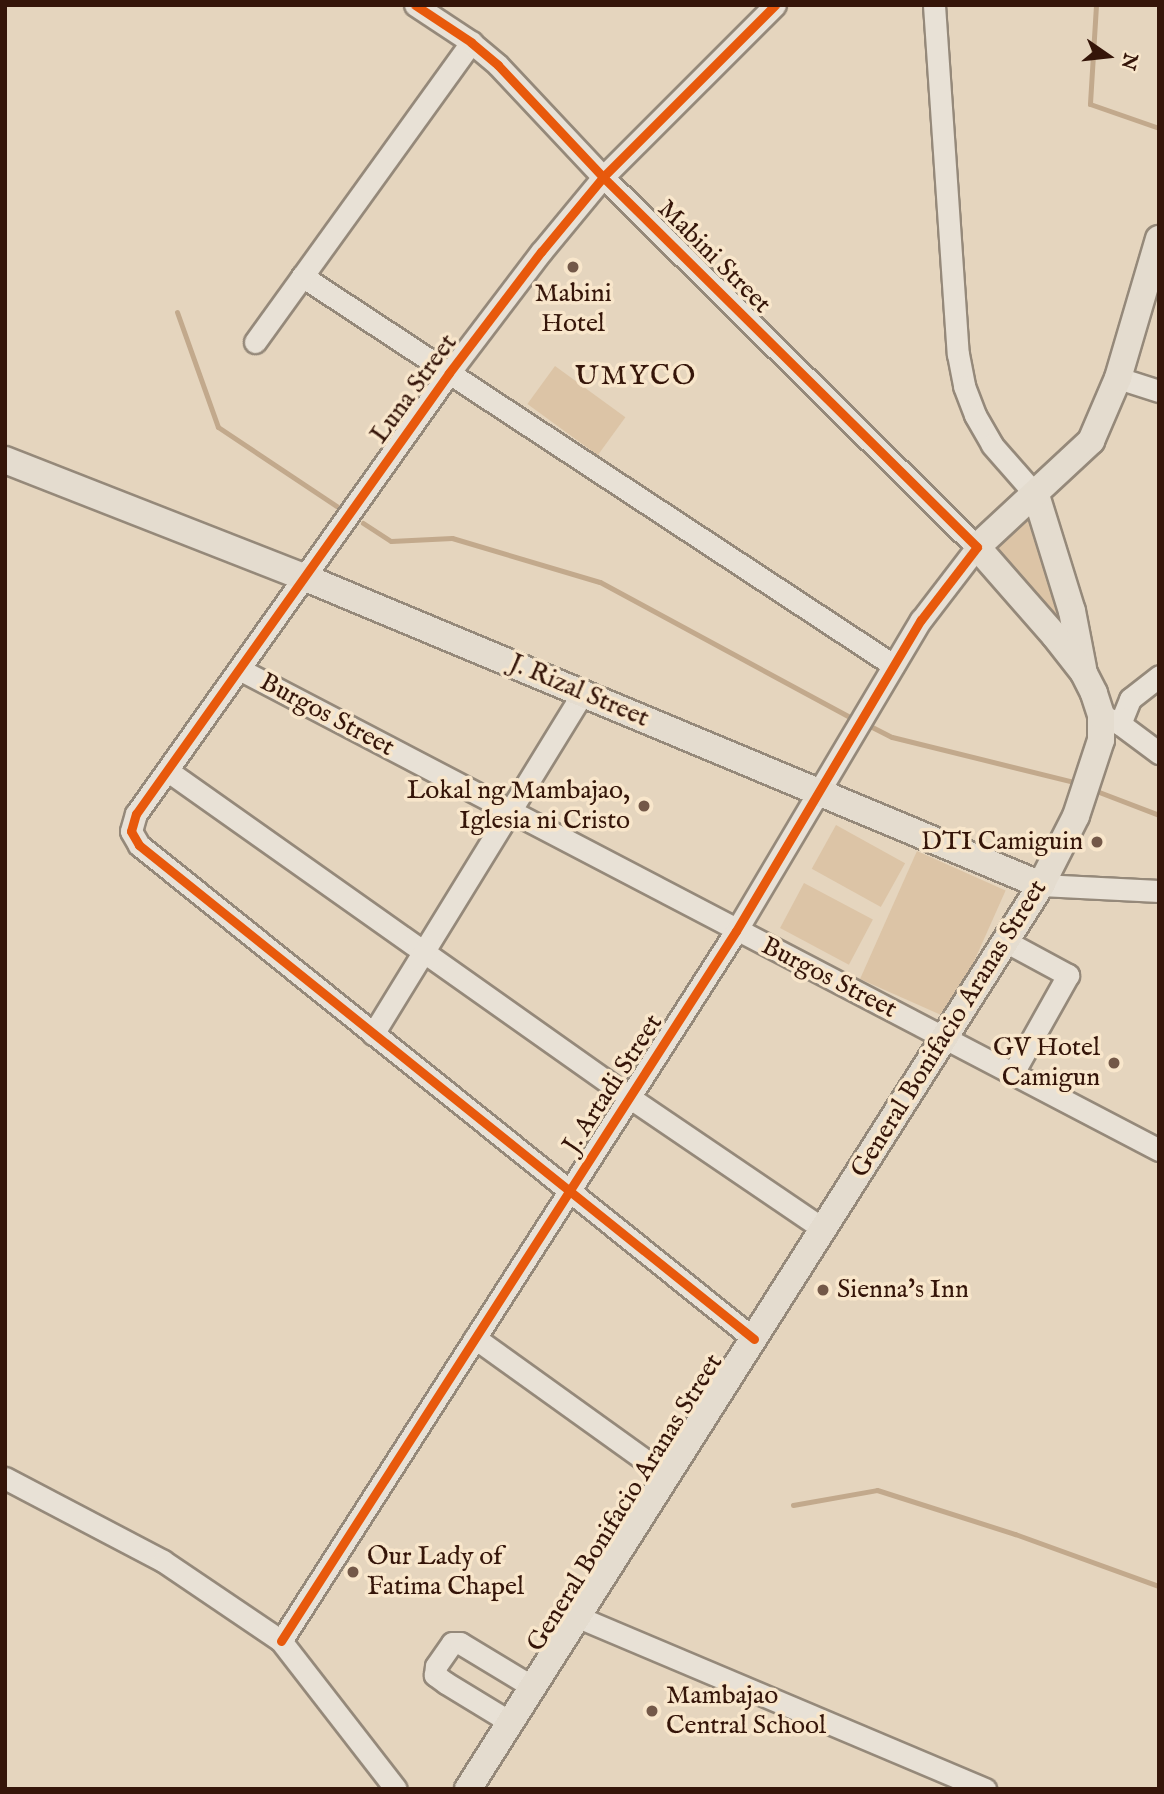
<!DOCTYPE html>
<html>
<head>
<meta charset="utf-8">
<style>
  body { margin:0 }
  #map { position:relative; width:1164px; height:1794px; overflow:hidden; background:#e5d5be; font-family:"IM FELL English",serif }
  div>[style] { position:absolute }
  .green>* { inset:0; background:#dcc4a6; transform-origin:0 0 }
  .stream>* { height:5px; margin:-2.5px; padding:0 2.5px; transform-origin:2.5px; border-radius:2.5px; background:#c2a98c }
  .roads { filter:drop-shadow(2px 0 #95897a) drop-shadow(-2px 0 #95897a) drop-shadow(0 2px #95897a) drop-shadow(0 -2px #95897a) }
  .minor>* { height:21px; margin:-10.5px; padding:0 10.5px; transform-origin:10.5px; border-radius:10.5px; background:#e8e1d6 }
  .major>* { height:26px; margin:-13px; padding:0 13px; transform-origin:13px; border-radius:13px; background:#e4dccf }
  .cycleway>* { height:9px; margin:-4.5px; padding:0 4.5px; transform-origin:4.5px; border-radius:4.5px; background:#e8590c }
  .dots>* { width:19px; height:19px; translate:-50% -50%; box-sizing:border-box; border:4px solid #f8e6cb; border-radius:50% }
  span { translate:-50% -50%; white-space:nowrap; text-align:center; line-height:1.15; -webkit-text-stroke:7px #f8e6cb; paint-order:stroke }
  .street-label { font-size:26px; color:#351509 }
  .poi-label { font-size:26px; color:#351509 }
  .right { translate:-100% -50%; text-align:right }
  .left { translate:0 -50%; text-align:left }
  .neighbourhood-label { font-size:28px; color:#351509; letter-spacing:2px }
  .frame { position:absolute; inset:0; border:7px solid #351509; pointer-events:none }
  .north { position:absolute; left:1073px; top:21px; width:70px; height:70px; -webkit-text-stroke:5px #f8e6cb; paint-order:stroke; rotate:104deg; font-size:19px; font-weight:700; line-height:28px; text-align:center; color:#351509 }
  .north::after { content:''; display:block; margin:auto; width:24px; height:32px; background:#351509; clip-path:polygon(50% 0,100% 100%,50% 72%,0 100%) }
</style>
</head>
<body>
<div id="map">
  <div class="green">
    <div style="left:555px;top:366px;width:87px;height:47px;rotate:36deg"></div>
    <div style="clip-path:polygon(1032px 507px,1076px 650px,988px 545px)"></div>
    <div style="left:836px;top:825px;width:79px;height:50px;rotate:29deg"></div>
    <div style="left:917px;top:851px;width:97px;height:140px;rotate:24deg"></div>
    <div style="left:804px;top:883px;width:78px;height:51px;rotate:28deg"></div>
  </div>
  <div class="stream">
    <div style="left:1096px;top:5px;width:99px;rotate:93.5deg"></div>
    <div style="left:1090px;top:104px;width:73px;rotate:19.2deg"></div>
    <div style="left:177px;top:312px;width:122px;rotate:70.4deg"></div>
    <div style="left:218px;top:427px;width:151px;rotate:33.7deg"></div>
    <div style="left:363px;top:523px;width:33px;rotate:33deg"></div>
    <div style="left:391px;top:541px;width:61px;rotate:-2.8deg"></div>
    <div style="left:452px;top:538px;width:154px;rotate:16.6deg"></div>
    <div style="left:600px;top:582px;width:286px;rotate:28.4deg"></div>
    <div style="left:872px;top:727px;width:22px;rotate:27deg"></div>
    <div style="left:892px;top:737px;width:192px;rotate:13.9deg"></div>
    <div style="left:1099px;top:792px;width:64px;rotate:21deg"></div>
    <div style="left:793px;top:1505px;width:85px;rotate:-10.1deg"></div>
    <div style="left:877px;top:1490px;width:145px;rotate:17.7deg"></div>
    <div style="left:1015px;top:1534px;width:153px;rotate:19.9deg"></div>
  </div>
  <div class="roads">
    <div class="minor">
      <div style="left:934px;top:5px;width:350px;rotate:86.1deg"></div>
      <div style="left:958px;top:354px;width:33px;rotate:79deg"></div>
      <div style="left:964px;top:386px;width:31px;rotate:69deg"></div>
      <div style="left:975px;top:415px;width:34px;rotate:60deg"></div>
      <div style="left:992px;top:445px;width:67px;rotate:48.7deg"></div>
      <div style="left:302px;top:276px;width:708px;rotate:33.35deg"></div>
      <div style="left:255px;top:342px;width:370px;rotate:-54.2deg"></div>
      <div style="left:1118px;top:378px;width:43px;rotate:17.6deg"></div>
      <div style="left:239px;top:669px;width:1038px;rotate:27.6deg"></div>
      <div style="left:1101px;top:715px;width:21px;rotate:25deg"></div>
      <div style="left:1120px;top:724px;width:49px;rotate:36.6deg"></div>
      <div style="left:1120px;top:724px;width:27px;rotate:-68deg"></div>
      <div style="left:1130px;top:699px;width:37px;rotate:-38deg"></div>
      <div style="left:168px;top:771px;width:565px;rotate:35.27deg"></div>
      <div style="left:629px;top:1097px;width:235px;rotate:34.2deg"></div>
      <div style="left:1041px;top:885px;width:118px;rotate:2.9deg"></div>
      <div style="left:1005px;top:941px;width:72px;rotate:28.4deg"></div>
      <div style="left:1068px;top:975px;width:112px;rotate:119.3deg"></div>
      <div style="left:373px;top:1034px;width:400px;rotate:-58.4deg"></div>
      <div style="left:475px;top:1338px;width:236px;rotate:35.7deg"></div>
      <div style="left:754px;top:1339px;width:789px;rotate:-141.23deg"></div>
      <div style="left:139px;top:845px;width:16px;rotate:-120deg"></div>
      <div style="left:131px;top:831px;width:18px;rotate:-74deg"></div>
      <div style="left:136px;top:814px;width:541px;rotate:-54.63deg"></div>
      <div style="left:449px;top:373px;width:152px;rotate:-52.8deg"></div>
      <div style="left:541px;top:252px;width:97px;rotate:-50.4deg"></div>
      <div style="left:603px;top:177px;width:243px;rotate:-45deg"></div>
      <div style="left:5px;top:1478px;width:178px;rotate:27.7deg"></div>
      <div style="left:163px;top:1561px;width:143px;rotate:34.1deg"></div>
      <div style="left:281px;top:1641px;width:187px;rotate:52.2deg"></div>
      <div style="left:578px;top:1617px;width:442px;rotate:22.9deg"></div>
      <div style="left:281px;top:1641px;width:843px;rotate:-57.35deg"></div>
      <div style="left:736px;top:931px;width:362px;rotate:-59.3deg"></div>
      <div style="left:921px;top:620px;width:92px;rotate:-52.5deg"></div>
      <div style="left:977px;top:547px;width:526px;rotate:-135.31deg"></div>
      <div style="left:603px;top:177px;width:154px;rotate:-133.2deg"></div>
      <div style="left:498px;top:65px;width:35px;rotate:-140deg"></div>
      <div style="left:471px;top:42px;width:67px;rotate:-146.5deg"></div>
      <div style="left:510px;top:1722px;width:75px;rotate:-148.6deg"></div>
      <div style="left:446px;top:1683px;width:14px;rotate:-144deg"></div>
      <div style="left:435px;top:1675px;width:9px;rotate:-84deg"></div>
      <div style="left:436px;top:1666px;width:28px;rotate:-55deg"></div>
      <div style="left:452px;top:1643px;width:8px"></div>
      <div style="left:460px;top:1643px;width:85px;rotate:31.1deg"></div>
    </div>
    <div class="major">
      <div style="left:5px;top:460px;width:323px;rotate:21.4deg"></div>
      <div style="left:306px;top:578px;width:797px;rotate:22.67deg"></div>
      <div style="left:1036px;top:495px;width:121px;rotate:72.8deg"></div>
      <div style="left:1072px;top:611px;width:58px;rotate:79.1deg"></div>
      <div style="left:468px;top:1789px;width:1070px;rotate:-57.63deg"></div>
      <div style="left:1041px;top:885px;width:77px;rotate:-63.1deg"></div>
      <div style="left:1076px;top:816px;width:80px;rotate:-71.8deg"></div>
      <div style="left:1101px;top:740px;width:25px;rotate:-90deg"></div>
      <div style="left:1101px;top:715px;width:23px;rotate:-108deg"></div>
      <div style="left:1094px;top:693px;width:22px;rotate:-117deg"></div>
      <div style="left:1084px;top:673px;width:47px;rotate:-128.1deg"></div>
      <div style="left:1055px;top:636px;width:118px;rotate:-131.2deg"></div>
      <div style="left:977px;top:547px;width:156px;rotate:-42.9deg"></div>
      <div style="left:1091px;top:441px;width:69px;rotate:-66.8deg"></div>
      <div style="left:1118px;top:378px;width:145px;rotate:-73.6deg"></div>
    </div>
  </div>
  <div class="cycleway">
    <div style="left:754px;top:1339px;width:789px;rotate:-141.23deg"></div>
    <div style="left:139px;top:845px;width:16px;rotate:-120deg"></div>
    <div style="left:131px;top:831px;width:18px;rotate:-74deg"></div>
    <div style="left:136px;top:814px;width:541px;rotate:-54.63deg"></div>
    <div style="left:449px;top:373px;width:152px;rotate:-52.8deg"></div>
    <div style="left:541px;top:252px;width:97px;rotate:-50.4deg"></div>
    <div style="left:603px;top:177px;width:243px;rotate:-45deg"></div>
    <div style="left:281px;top:1641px;width:843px;rotate:-57.35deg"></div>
    <div style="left:736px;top:931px;width:362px;rotate:-59.3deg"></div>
    <div style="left:921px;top:620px;width:92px;rotate:-52.5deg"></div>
    <div style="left:977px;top:547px;width:526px;rotate:-135.31deg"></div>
    <div style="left:603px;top:177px;width:154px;rotate:-133.2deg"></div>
    <div style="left:498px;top:65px;width:35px;rotate:-140deg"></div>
    <div style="left:471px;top:42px;width:67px;rotate:-146.5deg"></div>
  </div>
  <div class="dots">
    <div style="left:573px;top:267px;background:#735848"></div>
    <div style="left:644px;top:806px;background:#735848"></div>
    <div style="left:1097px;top:842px;background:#735848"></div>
    <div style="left:1114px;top:1063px;background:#735848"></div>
    <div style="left:823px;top:1290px;background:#735848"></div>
    <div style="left:353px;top:1572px;background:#735848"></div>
    <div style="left:652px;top:1711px;background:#735848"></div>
  </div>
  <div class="street-label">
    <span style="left:714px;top:257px;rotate:45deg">Mabini Street</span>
    <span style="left:414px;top:389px;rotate:-54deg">Luna Street</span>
    <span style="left:579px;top:691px;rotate:23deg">J. Rizal Street</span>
    <span style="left:327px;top:715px;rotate:28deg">Burgos Street</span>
    <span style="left:829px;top:978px;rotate:27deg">Burgos Street</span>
    <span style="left:949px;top:1029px;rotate:-58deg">General Bonifacio Aranas Street</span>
    <span style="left:613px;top:1084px;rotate:-57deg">J. Artadi Street</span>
    <span style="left:625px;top:1503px;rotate:-58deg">General Bonifacio Aranas Street</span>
  </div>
  <div class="poi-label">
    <span style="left:573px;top:309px">Mabini<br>Hotel</span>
    <span class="right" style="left:630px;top:806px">Lokal ng Mambajao,<br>Iglesia ni Cristo</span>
    <span class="right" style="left:1083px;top:842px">DTI Camiguin</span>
    <span class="right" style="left:1100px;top:1063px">GV Hotel<br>Camigun</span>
    <span class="left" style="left:837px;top:1290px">Sienna's Inn</span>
    <span class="left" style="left:367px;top:1572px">Our Lady of<br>Fatima Chapel</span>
    <span class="left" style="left:666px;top:1711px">Mambajao<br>Central School</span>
  </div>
  <div class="neighbourhood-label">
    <span style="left:636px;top:377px">UMYCO</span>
  </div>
  <div class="frame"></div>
  <div class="north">N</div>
</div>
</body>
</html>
